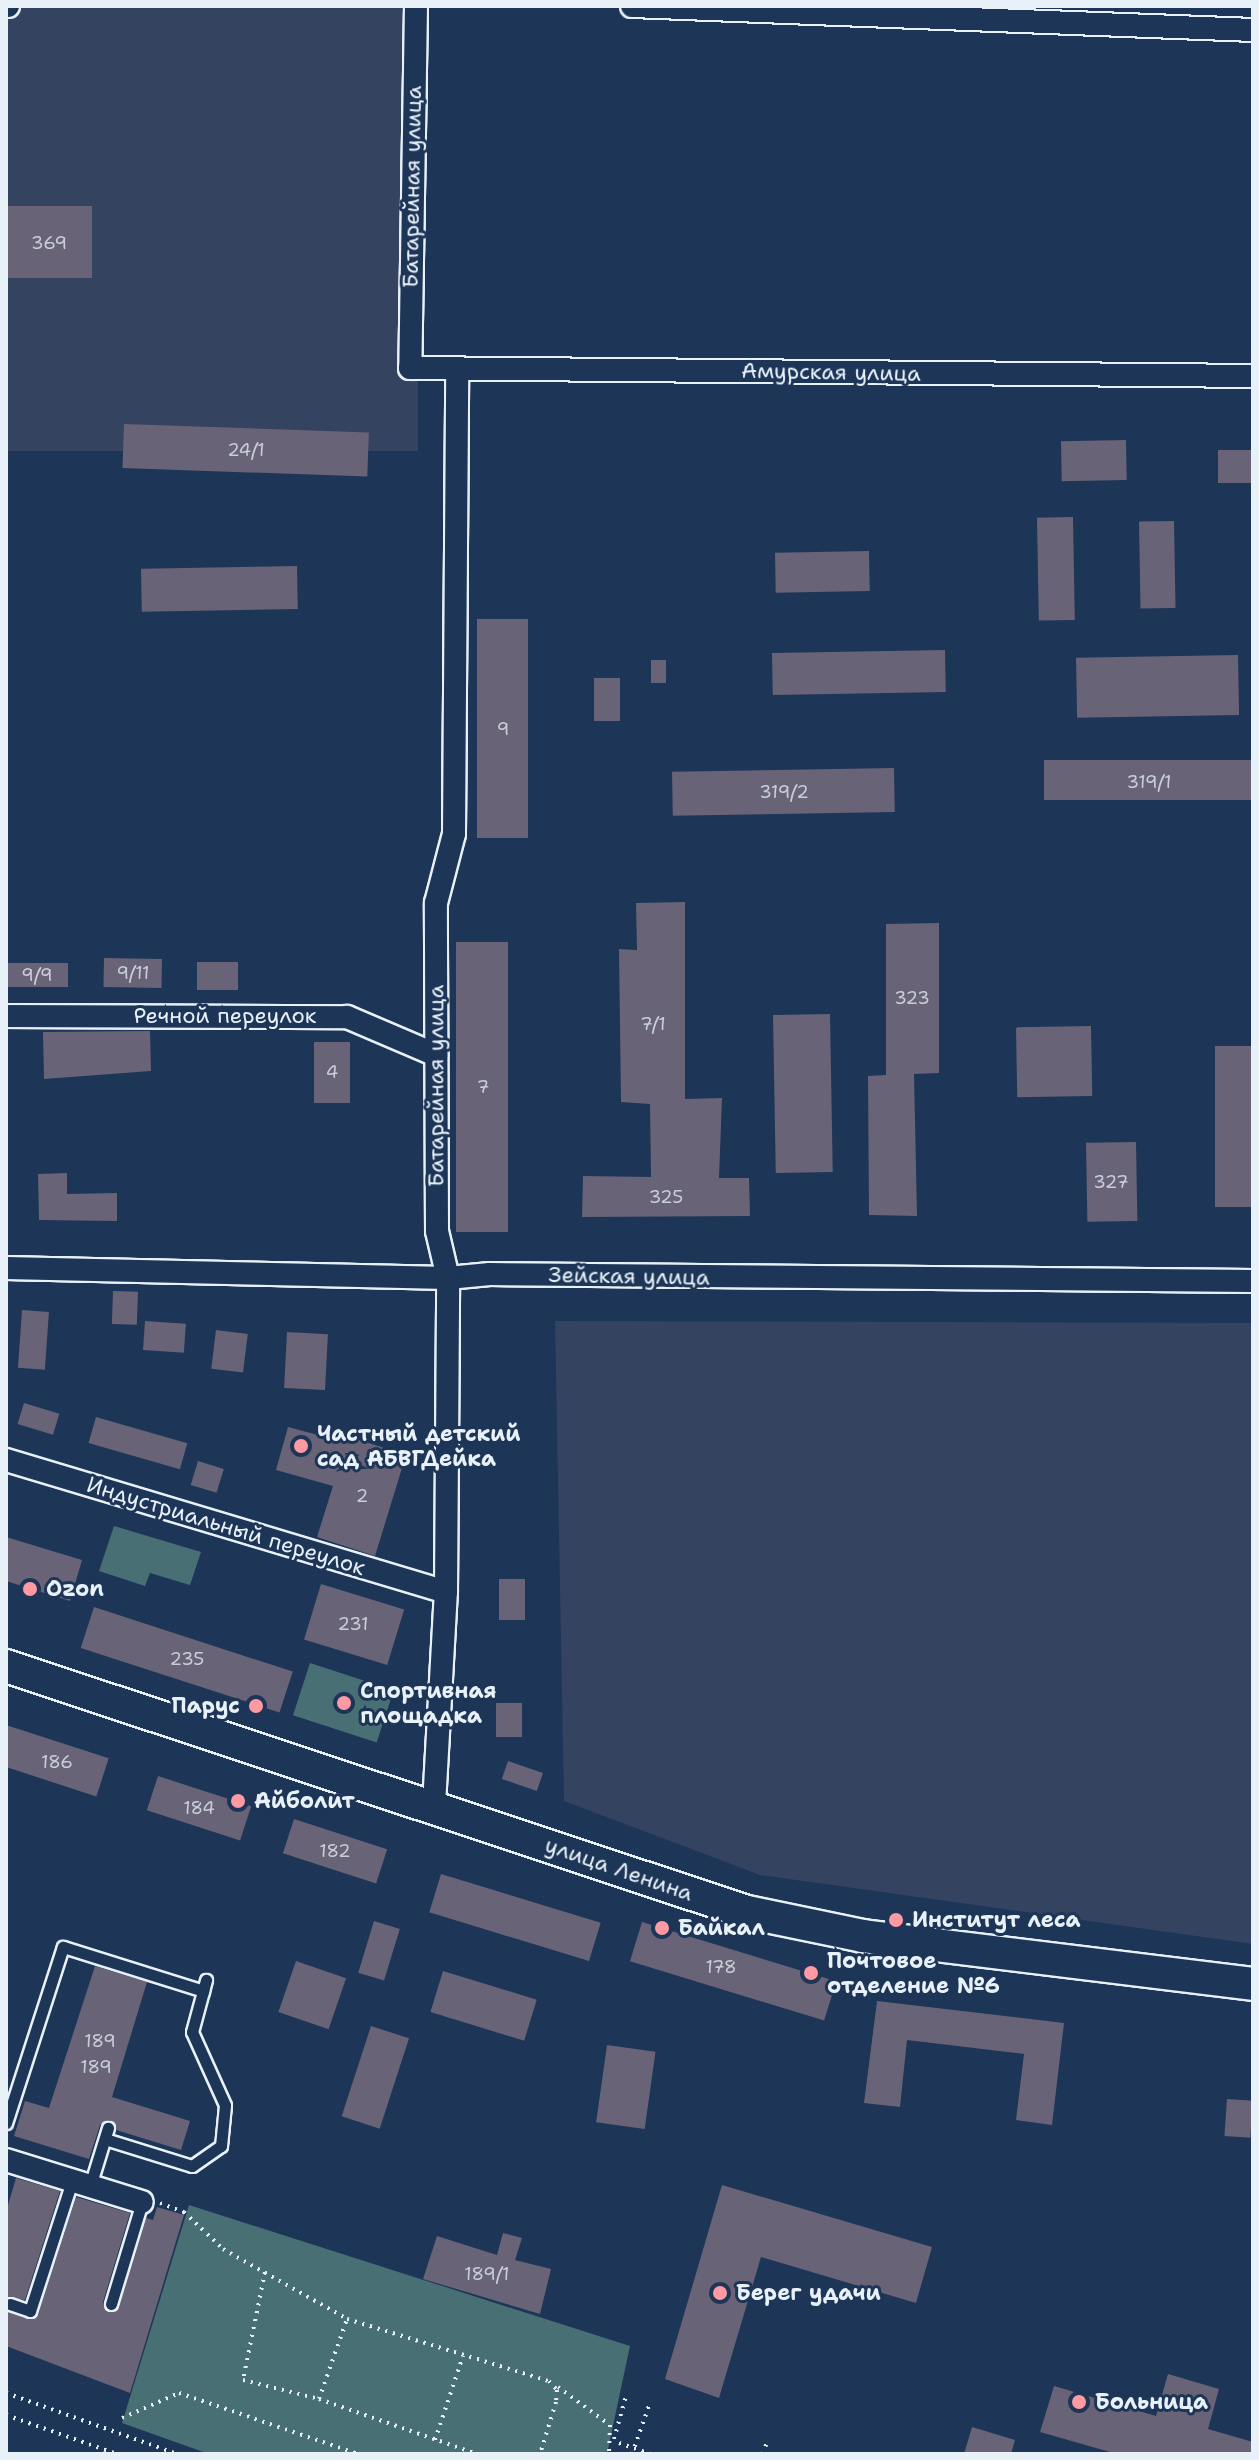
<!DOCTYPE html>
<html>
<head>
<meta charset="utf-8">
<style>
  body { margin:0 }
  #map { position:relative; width:1259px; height:2460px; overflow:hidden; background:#1d3557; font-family:"Shantell Sans",sans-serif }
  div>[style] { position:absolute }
  .built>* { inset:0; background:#344360; transform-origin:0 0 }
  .green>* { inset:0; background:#487074; transform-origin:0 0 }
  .building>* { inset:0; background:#686376; transform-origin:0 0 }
  .path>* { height:4px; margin-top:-2px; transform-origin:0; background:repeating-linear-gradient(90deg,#e8f1f8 0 2px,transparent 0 8px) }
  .roads { filter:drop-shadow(2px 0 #e8f1f8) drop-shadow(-2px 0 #e8f1f8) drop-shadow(0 2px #e8f1f8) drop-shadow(0 -2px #e8f1f8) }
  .service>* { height:11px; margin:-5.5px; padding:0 5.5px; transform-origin:5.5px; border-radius:5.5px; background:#1d3557 }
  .minor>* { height:22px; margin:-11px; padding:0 11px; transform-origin:11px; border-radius:11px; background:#1d3557 }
  .secondary>* { height:32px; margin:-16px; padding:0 16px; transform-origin:16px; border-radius:16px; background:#1d3557 }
  .dots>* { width:22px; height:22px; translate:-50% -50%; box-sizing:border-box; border:4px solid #1d3557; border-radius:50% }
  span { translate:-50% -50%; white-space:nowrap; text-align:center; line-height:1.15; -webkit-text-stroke:6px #1d3557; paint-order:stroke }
  .number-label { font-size:18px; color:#c8ced8 }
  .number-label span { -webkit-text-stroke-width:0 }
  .street-label { font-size:22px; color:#e8f1f8 }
  .poi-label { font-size:22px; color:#e8f1f8; font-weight:700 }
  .left { translate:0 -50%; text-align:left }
  .right { translate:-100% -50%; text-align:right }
  .frame { position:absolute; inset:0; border:8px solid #e8f1f8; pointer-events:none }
</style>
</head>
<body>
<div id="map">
  <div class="built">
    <div style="left:6px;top:6px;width:412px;height:445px"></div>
    <div style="clip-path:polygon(555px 1321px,1253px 1323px,1253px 1944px,760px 1875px,564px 1801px)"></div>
  </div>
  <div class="green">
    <div style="clip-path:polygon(114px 1526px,201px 1552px,190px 1585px,150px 1573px,145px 1586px,99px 1571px)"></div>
    <div style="left:310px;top:1663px;width:88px;height:55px;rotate:18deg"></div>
    <div style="clip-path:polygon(189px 2205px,630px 2346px,607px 2454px,209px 2454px,122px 2423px)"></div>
  </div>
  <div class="building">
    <div style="left:92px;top:206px;width:72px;height:86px;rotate:90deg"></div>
    <div style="left:124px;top:424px;width:245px;height:44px;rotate:2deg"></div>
    <div style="left:1126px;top:440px;width:40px;height:65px;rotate:89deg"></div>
    <div style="left:1253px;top:450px;width:33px;height:35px;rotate:90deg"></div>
    <div style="left:1073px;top:517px;width:103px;height:36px;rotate:89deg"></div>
    <div style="left:1174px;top:521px;width:87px;height:35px;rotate:89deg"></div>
    <div style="left:869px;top:551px;width:40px;height:94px;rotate:89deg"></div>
    <div style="left:297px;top:566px;width:43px;height:156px;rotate:89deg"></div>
    <div style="left:477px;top:619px;width:51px;height:219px"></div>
    <div style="left:945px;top:650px;width:42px;height:173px;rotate:89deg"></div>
    <div style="left:1238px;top:655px;width:60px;height:162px;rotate:89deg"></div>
    <div style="left:666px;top:660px;width:23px;height:15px;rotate:90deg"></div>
    <div style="left:594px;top:678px;width:26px;height:43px"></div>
    <div style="left:1253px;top:760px;width:40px;height:209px;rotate:90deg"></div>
    <div style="left:894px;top:768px;width:44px;height:222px;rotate:89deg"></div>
    <div style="clip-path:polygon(685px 902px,685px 1099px,722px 1098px,719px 1178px,749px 1178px,750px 1216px,582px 1217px,583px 1176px,651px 1177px,650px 1104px,621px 1102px,619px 949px,637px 950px,636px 903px)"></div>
    <div style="clip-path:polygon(939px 923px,939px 1073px,914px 1074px,917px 1216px,869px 1215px,868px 1076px,886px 1075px,886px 924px)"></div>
    <div style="left:456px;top:942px;width:52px;height:290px"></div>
    <div style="left:104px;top:958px;width:58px;height:29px;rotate:1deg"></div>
    <div style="left:197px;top:962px;width:41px;height:28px"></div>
    <div style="left:6px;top:963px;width:62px;height:24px"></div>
    <div style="left:830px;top:1014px;width:158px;height:57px;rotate:89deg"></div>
    <div style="left:1091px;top:1026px;width:70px;height:75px;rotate:89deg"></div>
    <div style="clip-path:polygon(150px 1031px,151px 1071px,44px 1079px,43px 1032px)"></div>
    <div style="left:314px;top:1042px;width:36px;height:61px"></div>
    <div style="left:1253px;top:1046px;width:161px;height:38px;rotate:90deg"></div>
    <div style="left:1136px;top:1142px;width:79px;height:50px;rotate:89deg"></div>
    <div style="clip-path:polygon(67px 1173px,67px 1194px,117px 1193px,117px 1221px,39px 1220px,38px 1174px)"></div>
    <div style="left:113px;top:1291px;width:25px;height:33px;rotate:2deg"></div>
    <div style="left:22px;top:1310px;width:27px;height:58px;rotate:4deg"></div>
    <div style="left:145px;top:1321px;width:41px;height:29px;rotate:4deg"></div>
    <div style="left:216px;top:1330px;width:32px;height:39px;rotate:7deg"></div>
    <div style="left:287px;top:1332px;width:41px;height:56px;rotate:3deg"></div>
    <div style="left:24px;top:1403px;width:37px;height:22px;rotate:17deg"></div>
    <div style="left:96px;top:1417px;width:95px;height:27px;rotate:16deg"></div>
    <div style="clip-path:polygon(288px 1427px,348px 1443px,350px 1437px,406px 1455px,375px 1556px,317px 1537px,333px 1486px,276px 1470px)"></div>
    <div style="left:198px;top:1461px;width:27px;height:25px;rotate:17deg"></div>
    <div style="clip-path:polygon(6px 1537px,82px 1560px,70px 1601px,6px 1581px)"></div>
    <div style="left:499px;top:1579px;width:26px;height:41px"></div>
    <div style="left:321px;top:1584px;width:87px;height:58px;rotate:17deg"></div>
    <div style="left:94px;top:1607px;width:209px;height:43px;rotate:18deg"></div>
    <div style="left:496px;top:1703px;width:26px;height:34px"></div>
    <div style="left:6px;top:1725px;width:108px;height:40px;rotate:18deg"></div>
    <div style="left:508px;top:1761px;width:37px;height:19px;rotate:19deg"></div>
    <div style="left:158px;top:1776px;width:98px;height:36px;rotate:18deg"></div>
    <div style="left:294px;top:1819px;width:98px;height:36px;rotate:18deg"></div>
    <div style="left:441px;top:1874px;width:167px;height:40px;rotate:17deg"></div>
    <div style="left:374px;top:1921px;width:27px;height:54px;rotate:17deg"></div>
    <div style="left:642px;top:1922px;width:203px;height:41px;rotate:17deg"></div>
    <div style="left:296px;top:1961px;width:53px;height:54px;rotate:19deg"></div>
    <div style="clip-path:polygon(95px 1966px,147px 1982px,112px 2097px,190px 2121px,181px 2150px,116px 2130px,110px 2120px,100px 2125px,89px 2159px,14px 2136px,25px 2101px,49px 2108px)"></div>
    <div style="left:443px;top:1971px;width:98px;height:43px;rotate:17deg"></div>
    <div style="clip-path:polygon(877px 2001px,1064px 2023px,1052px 2125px,1016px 2120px,1024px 2054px,907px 2040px,900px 2107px,864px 2103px)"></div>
    <div style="left:371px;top:2026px;width:40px;height:95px;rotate:18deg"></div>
    <div style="left:607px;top:2045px;width:49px;height:78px;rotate:8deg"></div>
    <div style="left:1227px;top:2099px;width:26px;height:37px;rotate:4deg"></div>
    <div style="clip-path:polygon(16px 2178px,60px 2191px,25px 2300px,6px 2297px,6px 2212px)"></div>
    <div style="clip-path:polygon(722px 2185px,932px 2247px,916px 2303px,761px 2257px,719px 2398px,665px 2379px)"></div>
    <div style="clip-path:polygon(76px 2197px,130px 2213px,103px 2302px,109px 2312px,119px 2306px,146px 2218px,153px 2220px,157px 2207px,184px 2215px,130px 2393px,6px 2346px,6px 2311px,28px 2319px,38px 2314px)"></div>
    <div style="clip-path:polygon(503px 2233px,522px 2238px,515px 2260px,551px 2269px,540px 2314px,423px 2279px,437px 2236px,497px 2255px)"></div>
    <div style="clip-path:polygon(1168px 2374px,1219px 2389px,1208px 2429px,1253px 2442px,1253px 2454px,1117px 2454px,1040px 2432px,1054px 2386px,1156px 2416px)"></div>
    <div style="clip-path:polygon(972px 2427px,1015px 2440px,1011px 2454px,964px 2454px)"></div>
  </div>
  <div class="path">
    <div style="left:160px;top:2203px;width:26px;rotate:21deg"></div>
    <div style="left:184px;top:2212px;width:54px;rotate:43.5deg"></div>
    <div style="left:223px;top:2249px;width:142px;rotate:29.4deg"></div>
    <div style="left:347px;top:2319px;width:211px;rotate:17.1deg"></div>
    <div style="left:549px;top:2381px;width:12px;rotate:48deg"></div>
    <div style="left:557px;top:2390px;width:12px;rotate:95deg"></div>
    <div style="left:556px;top:2402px;width:54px;rotate:107.1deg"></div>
    <div style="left:265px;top:2272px;width:110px;rotate:101.5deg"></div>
    <div style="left:243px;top:2380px;width:78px;rotate:14deg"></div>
    <div style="left:319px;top:2399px;width:167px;rotate:19.2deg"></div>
    <div style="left:558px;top:2387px;width:64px;rotate:36.2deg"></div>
    <div style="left:610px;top:2425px;width:29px;rotate:92deg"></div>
    <div style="left:6px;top:2393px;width:182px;rotate:19.6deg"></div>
    <div style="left:319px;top:2399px;width:85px;rotate:-70.7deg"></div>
    <div style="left:6px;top:2415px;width:118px;rotate:19.4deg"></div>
    <div style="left:122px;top:2418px;width:62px;rotate:-23.7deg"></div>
    <div style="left:179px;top:2393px;width:189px;rotate:18.8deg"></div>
    <div style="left:614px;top:2439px;width:45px;rotate:-74.4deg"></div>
    <div style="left:435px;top:2440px;width:89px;rotate:-71.6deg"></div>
    <div style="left:619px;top:2443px;width:34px;rotate:19deg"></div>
    <div style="left:632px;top:2454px;width:54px;rotate:-70.6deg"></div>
    <div style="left:763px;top:2454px;width:13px;rotate:-72deg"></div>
  </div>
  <div class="roads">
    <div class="service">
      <div style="left:6px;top:2123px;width:185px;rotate:-72.1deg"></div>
      <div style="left:63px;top:1947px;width:147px;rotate:17.4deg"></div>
      <div style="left:105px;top:2139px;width:91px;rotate:17.2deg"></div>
      <div style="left:192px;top:2166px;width:35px;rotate:-35deg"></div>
      <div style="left:221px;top:2146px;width:41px;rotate:-84.4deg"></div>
      <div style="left:225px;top:2105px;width:80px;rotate:-114.3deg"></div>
      <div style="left:192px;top:2032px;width:54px;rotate:-74.9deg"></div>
      <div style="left:90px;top:2186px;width:61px;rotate:-72.8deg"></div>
      <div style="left:10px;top:2304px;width:21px;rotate:19deg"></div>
      <div style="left:30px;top:2311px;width:137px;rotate:-72.1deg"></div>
      <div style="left:111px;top:2304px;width:107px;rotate:-73.1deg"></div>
    </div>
    <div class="minor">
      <div style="left:6px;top:6px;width:2px"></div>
      <div style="left:416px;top:6px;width:362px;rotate:90.9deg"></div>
      <div style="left:410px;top:368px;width:843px;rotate:0.54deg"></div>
      <div style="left:632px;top:6px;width:621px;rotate:2.21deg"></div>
      <div style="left:6px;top:1016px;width:341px;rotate:0.2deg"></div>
      <div style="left:347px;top:1017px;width:97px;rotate:23.1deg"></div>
      <div style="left:6px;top:1268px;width:442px;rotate:1.3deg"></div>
      <div style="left:448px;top:1278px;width:42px;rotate:-5.4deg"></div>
      <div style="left:490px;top:1274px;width:763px;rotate:0.53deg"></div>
      <div style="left:6px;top:1460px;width:459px;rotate:16.7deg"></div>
      <div style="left:434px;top:1805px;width:213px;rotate:-86.8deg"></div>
      <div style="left:446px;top:1592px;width:314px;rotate:-89.6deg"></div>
      <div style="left:448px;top:1278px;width:48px;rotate:-103.2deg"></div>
      <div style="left:437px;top:1231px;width:328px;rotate:-90.2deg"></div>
      <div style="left:436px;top:903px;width:71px;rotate:-75.4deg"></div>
      <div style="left:454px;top:834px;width:466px;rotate:-89.6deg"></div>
      <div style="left:6px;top:2160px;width:142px;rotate:17.2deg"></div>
    </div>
    <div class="secondary">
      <div style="left:6px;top:1666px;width:781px;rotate:18.37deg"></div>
      <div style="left:747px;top:1912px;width:118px;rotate:11.7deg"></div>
      <div style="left:863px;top:1936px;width:393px;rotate:7deg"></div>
    </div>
  </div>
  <div class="dots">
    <div style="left:301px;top:1446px;background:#ff9aa2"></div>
    <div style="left:30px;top:1589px;background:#ff9aa2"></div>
    <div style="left:344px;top:1703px;background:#ff9aa2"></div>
    <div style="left:256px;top:1706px;background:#ff9aa2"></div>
    <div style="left:238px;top:1801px;background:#ff9aa2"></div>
    <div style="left:896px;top:1920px;background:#ff9aa2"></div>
    <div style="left:662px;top:1928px;background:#ff9aa2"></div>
    <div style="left:811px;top:1973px;background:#ff9aa2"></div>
    <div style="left:720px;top:2293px;background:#ff9aa2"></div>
    <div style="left:1079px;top:2402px;background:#ff9aa2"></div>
  </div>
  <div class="number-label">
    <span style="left:49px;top:243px">369</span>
    <span style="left:246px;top:450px">24/1</span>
    <span style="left:503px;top:729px">9</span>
    <span style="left:1149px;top:782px">319/1</span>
    <span style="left:784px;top:792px">319/2</span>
    <span style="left:133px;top:973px">9/11</span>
    <span style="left:37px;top:975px">9/9</span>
    <span style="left:912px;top:998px">323</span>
    <span style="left:653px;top:1024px">7/1</span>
    <span style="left:332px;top:1072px">4</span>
    <span style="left:483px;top:1087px">7</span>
    <span style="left:1111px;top:1182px">327</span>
    <span style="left:666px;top:1197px">325</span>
    <span style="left:362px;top:1496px">2</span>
    <span style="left:353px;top:1624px">231</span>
    <span style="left:187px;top:1659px">235</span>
    <span style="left:57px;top:1762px">186</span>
    <span style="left:199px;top:1808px">184</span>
    <span style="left:335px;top:1851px">182</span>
    <span style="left:721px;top:1967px">178</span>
    <span style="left:100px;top:2041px">189</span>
    <span style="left:96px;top:2067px">189</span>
    <span style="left:487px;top:2274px">189/1</span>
  </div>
  <div class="street-label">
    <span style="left:412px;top:187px;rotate:-89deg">Батарейная улица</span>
    <span style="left:831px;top:372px;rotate:1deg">Амурская улица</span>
    <span style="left:225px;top:1016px">Речной переулок</span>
    <span style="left:436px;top:1086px;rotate:-90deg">Батарейная улица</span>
    <span style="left:629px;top:1276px;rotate:1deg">Зейская улица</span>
    <span style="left:226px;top:1526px;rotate:17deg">Индустриальный переулок</span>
    <span style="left:619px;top:1869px;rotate:19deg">улица Ленина</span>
  </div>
  <div class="poi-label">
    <span class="left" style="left:317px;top:1446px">Частный детский<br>сад АБВГДейка</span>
    <span class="left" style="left:46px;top:1589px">Ozon</span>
    <span class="left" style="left:360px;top:1703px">Спортивная<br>площадка</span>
    <span class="right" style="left:240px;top:1706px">Парус</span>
    <span class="left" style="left:254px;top:1801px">Айболит</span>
    <span class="left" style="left:912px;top:1920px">Институт леса</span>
    <span class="left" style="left:678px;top:1928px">Байкал</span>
    <span class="left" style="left:827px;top:1973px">Почтовое<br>отделение №6</span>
    <span class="left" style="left:736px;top:2293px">Берег удачи</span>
    <span class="left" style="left:1095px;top:2402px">Больница</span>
  </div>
  <div class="frame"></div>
</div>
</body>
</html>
